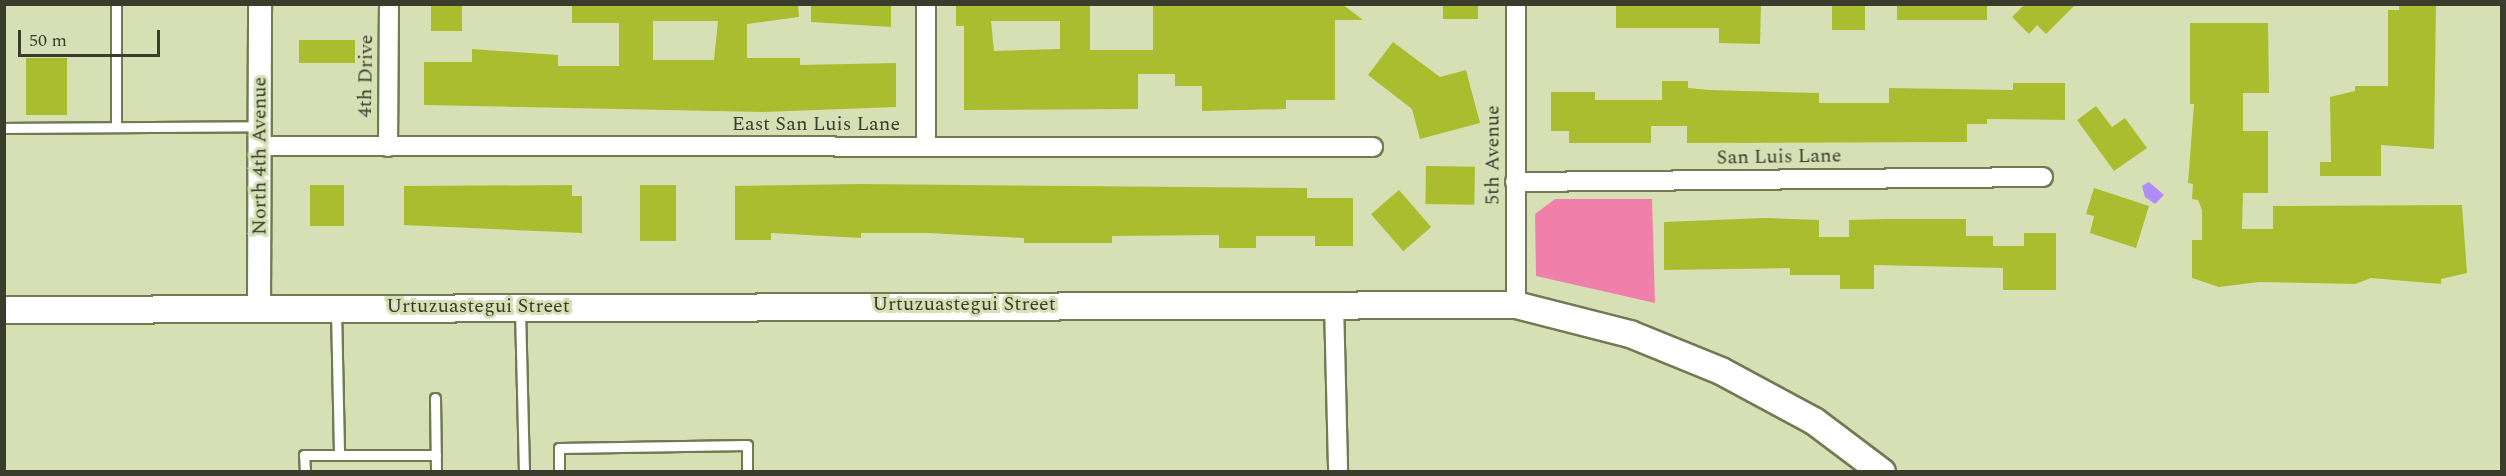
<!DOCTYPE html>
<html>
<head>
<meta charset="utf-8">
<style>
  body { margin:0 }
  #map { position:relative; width:2506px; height:476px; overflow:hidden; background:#d7e0b5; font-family:Spectral,serif }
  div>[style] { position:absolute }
  .green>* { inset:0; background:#f080aa }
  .water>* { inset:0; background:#b08bfa }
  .building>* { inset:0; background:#a9bd2f; transform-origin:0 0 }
  .roads { filter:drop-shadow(2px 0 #727a53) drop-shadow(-2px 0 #727a53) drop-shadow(0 2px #727a53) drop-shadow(0 -2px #727a53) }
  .service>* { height:9px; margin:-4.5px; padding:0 4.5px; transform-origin:4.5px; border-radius:4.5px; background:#fff }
  .minor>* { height:18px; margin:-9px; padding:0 9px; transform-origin:9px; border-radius:9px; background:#fff }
  .tertiary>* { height:22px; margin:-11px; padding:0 11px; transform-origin:11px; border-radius:11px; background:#fff }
  .secondary>* { height:26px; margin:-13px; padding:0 13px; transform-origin:13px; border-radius:13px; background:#fff }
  span { translate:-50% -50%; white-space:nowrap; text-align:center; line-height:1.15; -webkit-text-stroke:6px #d7e0b5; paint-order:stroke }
  .street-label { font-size:20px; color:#3a3d2c }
  .frame { position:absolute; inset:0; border:6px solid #3a3d2c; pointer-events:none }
  .scale { position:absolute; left:18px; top:30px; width:142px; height:27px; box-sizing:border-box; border:3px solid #3a3d2c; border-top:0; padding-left:8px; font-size:18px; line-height:21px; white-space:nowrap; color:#3a3d2c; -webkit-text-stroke:4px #d7e0b5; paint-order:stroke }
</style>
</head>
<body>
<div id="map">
  <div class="green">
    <div style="clip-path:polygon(1555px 199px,1652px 199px,1655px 303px,1536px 276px,1535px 214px)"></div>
  </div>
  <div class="water">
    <div style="clip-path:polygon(2149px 182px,2164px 195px,2155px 204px,2145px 197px,2142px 186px)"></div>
  </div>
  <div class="building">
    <div style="left:431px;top:4px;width:31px;height:27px"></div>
    <div style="clip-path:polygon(evenodd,572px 4px,798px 4px,799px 17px,747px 24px,747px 58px,800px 58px,800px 65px,896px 63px,896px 107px,763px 112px,424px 105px,424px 62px,472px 62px,472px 49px,558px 55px,558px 66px,619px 66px,619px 23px,572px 23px,572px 4px,653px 21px,718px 21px,714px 60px,653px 60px,653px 21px)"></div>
    <div style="clip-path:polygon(811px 4px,891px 4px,891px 27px,811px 22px)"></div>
    <div style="clip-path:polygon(evenodd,956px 4px,1090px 4px,1090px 50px,1153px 50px,1153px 4px,1342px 4px,1363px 20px,1335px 20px,1335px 100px,1286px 100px,1286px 109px,1202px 111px,1202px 86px,1175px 86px,1175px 74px,1138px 74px,1138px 109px,964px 110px,964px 26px,956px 26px,956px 4px,991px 21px,1060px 21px,1060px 49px,994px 51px,991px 21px)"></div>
    <div style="left:1443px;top:4px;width:35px;height:15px"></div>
    <div style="clip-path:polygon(1616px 4px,1761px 4px,1760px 44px,1719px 43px,1719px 28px,1616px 28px)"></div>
    <div style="left:1832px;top:4px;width:33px;height:26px"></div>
    <div style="left:1897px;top:4px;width:90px;height:16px"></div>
    <div style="clip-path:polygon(2025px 4px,2076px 4px,2046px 34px,2037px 25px,2029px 34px,2012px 17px)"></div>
    <div style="clip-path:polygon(2399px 4px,2436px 4px,2434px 149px,2381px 145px,2381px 176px,2320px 176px,2320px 162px,2331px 162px,2330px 97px,2355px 91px,2355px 86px,2388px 86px,2388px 10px,2399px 10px)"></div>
    <div style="clip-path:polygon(2190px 23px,2268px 23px,2269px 93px,2243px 93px,2243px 131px,2268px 131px,2268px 193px,2243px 193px,2242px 229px,2273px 229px,2273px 206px,2462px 205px,2467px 273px,2441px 279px,2441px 284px,2371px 278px,2355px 284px,2259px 282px,2219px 287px,2192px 278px,2192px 240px,2202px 240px,2202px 210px,2198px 200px,2192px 199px,2193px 184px,2188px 183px,2194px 104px,2190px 104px)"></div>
    <div style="left:299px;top:40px;width:56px;height:23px"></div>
    <div style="clip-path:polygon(1393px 42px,1440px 77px,1466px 70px,1480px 123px,1420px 139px,1412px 109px,1368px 75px)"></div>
    <div style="left:26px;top:58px;width:41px;height:57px"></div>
    <div style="clip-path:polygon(1662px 81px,1688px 81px,1688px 88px,1709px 90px,1819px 93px,1819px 103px,1889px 103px,1889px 88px,2013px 90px,2013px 83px,2065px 83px,2065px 120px,1987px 119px,1987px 124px,1967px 124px,1967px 142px,1687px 143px,1687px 126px,1651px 126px,1651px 143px,1569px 143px,1569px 131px,1551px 131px,1551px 92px,1595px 92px,1595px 100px,1662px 100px)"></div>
    <div style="clip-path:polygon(2096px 106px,2112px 127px,2125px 118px,2147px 148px,2114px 171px,2077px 120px)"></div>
    <div style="left:1426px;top:166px;width:49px;height:38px;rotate:1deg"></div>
    <div style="clip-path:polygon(861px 184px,1307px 188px,1307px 198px,1353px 198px,1353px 246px,1315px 246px,1315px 236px,1256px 236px,1256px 248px,1219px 248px,1219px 235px,1112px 236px,1112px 243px,1024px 243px,1024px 238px,928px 233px,861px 233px,861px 238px,771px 233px,771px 240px,735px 240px,735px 186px)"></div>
    <div style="left:310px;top:185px;width:34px;height:41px"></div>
    <div style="clip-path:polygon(572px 185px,572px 196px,582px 196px,582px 233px,404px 225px,404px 186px)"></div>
    <div style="left:640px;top:185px;width:36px;height:56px"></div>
    <div style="clip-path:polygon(2094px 188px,2149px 206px,2136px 248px,2090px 233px,2094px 216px,2086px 214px)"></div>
    <div style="left:1399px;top:190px;width:49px;height:37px;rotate:49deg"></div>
    <div style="clip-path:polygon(1764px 218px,1819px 220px,1819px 237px,1849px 237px,1849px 220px,1886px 219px,1966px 219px,1966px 236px,1993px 236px,1993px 246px,2024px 246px,2024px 233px,2056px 233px,2056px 290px,2003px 290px,2003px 268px,1874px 265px,1874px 289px,1840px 289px,1840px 275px,1790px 275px,1790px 268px,1664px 270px,1664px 222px)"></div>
  </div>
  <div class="roads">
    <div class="service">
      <div style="left:116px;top:127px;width:123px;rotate:-90deg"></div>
      <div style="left:4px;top:128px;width:256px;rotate:-0.4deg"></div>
      <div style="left:336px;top:309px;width:145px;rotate:88.8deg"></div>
      <div style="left:520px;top:309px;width:163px;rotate:88.6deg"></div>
      <div style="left:435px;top:398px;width:74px;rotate:89.2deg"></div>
      <div style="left:305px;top:472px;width:17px;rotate:-93deg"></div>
      <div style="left:304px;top:455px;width:132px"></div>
      <div style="left:559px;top:472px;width:24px;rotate:-90deg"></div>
      <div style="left:559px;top:448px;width:188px;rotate:-0.9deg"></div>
      <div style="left:747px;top:445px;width:27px;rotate:90deg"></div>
    </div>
    <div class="minor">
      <div style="left:926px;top:4px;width:142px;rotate:90deg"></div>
      <div style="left:260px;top:146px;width:1113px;rotate:0.05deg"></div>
      <div style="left:388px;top:147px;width:143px;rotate:-89.6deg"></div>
      <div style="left:1515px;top:182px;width:528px;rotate:-0.54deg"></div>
      <div style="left:1334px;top:303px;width:169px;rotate:88.6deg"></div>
      <div style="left:1516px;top:305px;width:301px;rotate:-90deg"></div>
    </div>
    <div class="tertiary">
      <div style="left:259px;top:307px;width:303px;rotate:-89.8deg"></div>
    </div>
    <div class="secondary">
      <div style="left:4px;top:310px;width:1512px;rotate:-0.19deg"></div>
      <div style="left:1516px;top:305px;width:118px;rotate:14.3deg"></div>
      <div style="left:1630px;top:334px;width:98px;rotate:22.1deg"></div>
      <div style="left:1721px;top:371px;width:106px;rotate:28.3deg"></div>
      <div style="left:1814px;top:421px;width:85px;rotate:36.9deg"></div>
    </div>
  </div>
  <div class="street-label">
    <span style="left:366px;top:76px;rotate:-89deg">4th Drive</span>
    <span style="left:816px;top:124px">East San Luis Lane</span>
    <span style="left:1493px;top:155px;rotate:-90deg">5th Avenue</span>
    <span style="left:260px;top:156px;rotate:-90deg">North 4th Avenue</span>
    <span style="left:1779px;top:157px;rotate:-1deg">San Luis Lane</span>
    <span style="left:964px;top:304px">Urtuzuastegui Street</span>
    <span style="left:478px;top:306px">Urtuzuastegui Street</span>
  </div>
  <div class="frame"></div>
  <div class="scale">50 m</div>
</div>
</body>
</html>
